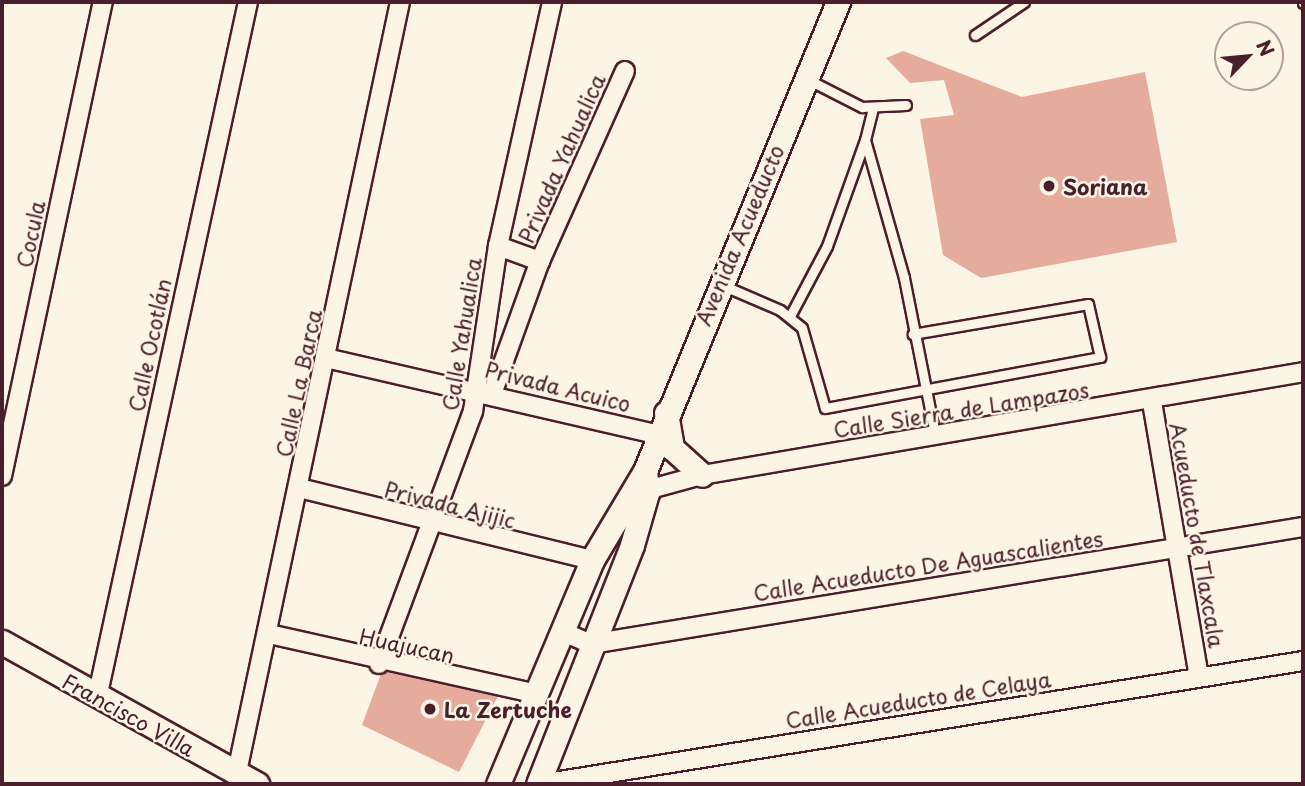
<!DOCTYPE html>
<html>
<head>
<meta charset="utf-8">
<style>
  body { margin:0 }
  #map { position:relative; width:1305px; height:786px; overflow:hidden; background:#fcf5e5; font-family:"Playpen Sans",sans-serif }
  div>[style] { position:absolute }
  .building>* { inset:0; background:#e5ac9d }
  .roads { filter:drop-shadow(2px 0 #4a1f2b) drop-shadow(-2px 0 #4a1f2b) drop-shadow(0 2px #4a1f2b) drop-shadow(0 -2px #4a1f2b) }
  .service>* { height:9px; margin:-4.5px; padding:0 4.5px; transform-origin:4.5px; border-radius:4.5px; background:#fcf5e5 }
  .minor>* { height:18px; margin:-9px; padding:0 9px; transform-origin:9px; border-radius:9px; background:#fcf5e5 }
  .tertiary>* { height:23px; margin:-11.5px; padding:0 11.5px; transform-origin:11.5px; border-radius:11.5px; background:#fcf5e5 }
  .dots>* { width:19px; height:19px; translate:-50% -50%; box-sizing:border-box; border:4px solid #fcf5e5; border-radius:50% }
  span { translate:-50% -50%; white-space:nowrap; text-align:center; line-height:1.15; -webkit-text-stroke:5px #fcf5e5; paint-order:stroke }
  .street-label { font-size:21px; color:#4a1f2b }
  .poi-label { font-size:21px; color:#4a1f2b; font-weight:700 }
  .left { translate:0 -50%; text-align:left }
  .frame { position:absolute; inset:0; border:4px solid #4a1f2b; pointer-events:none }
  .north { position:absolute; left:1214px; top:21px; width:70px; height:70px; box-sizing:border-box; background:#fcf5e5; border:2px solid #b59f9b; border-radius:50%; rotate:64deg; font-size:19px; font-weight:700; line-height:28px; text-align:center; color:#4a1f2b }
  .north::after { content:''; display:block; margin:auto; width:24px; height:32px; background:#4a1f2b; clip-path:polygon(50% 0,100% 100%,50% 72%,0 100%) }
</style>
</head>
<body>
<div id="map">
  <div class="building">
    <div style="clip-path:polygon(903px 51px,1022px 97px,1145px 72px,1177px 242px,981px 278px,943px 255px,920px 119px,954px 115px,944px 80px,910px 83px,886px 58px)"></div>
    <div style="clip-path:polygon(382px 671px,500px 692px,459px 772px,362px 725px)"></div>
  </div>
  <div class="roads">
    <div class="service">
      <div style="left:1303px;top:2px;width:1px;rotate:90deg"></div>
      <div style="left:975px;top:35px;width:59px;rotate:-34deg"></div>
      <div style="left:807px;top:79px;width:62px;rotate:27deg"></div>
      <div style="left:862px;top:107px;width:44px;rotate:-2.6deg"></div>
      <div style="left:865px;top:140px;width:32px;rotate:-76deg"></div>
      <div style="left:722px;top:285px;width:63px;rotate:23.3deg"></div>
      <div style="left:780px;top:310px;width:28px;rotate:39deg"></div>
      <div style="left:802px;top:328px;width:83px;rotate:74deg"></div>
      <div style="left:825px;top:408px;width:280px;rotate:-10.5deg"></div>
      <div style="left:1100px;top:357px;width:54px;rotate:-102.8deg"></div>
      <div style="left:1088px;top:304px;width:178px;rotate:170.3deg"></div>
      <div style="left:790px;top:316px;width:79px;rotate:-62.1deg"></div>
      <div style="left:827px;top:246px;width:113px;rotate:-70.3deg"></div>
      <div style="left:865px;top:140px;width:143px;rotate:74.2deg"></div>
      <div style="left:904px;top:278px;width:159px;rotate:78.8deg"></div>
    </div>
    <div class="minor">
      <div style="left:498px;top:246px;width:45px;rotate:19.7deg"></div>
      <div style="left:540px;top:261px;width:208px;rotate:-65.9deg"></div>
      <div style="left:326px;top:358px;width:339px;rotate:13deg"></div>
      <div style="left:492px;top:394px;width:141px;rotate:-70.2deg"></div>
      <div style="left:1152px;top:402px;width:278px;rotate:80.3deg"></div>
      <div style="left:2px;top:476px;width:485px;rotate:-78deg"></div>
      <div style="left:299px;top:488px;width:302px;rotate:13.8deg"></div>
      <div style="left:636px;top:493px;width:68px;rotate:-15.3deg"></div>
      <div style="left:702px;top:475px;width:610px;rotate:-9.72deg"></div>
      <div style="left:563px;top:632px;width:30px;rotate:23deg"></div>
      <div style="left:591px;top:644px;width:722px;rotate:-9.33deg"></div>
      <div style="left:269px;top:634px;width:275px;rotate:12.6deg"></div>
      <div style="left:379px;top:664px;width:270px;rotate:-69.6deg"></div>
      <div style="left:473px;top:411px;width:167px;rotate:-81.4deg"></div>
      <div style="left:498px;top:246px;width:250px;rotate:-77.5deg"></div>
      <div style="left:97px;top:698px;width:712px;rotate:-77.76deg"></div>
      <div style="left:237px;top:772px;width:787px;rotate:-78.05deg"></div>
      <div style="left:541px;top:784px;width:772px;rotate:-9.17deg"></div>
    </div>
    <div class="tertiary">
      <div style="left:666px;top:413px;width:36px;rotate:80deg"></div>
      <div style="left:672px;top:448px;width:40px;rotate:42deg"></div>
      <div style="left:2px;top:642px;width:292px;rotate:29.1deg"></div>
      <div style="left:498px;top:784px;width:243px;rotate:-67.2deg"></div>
      <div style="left:592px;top:560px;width:104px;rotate:-59.2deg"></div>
      <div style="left:645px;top:471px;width:507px;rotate:-67.63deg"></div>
      <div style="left:538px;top:784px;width:257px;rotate:-68.5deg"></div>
      <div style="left:632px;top:545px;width:54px;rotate:-73.9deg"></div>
      <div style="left:647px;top:493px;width:22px;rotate:-95deg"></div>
    </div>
  </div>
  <div class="dots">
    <div style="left:1049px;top:186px;background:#4a1f2b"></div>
    <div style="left:430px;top:709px;background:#4a1f2b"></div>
  </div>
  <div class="street-label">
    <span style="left:561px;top:158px;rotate:-66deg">Privada Yahualica</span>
    <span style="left:30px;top:234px;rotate:-78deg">Cocula</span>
    <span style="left:739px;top:235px;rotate:-67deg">Avenida Acueducto</span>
    <span style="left:461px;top:334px;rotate:-81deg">Calle Yahualica</span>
    <span style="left:149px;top:345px;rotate:-78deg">Calle Ocotlán</span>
    <span style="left:298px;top:383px;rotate:-78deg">Calle La Barca</span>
    <span style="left:558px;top:386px;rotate:14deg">Privada Acuico</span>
    <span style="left:961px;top:409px;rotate:-9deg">Calle Sierra de Lampazos</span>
    <span style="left:450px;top:504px;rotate:14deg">Privada Ajijic</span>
    <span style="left:1198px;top:535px;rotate:80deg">Acueducto de Tlaxcala</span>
    <span style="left:928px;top:565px;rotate:-9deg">Calle Acueducto De Aguascalientes</span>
    <span style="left:407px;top:645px;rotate:12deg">Huajucan</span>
    <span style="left:918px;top:699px;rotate:-9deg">Calle Acueducto de Celaya</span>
    <span style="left:129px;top:714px;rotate:29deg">Francisco Villa</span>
  </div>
  <div class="poi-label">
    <span class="left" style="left:1063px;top:186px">Soriana</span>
    <span class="left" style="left:444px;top:709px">La Zertuche</span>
  </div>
  <div class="frame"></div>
  <div class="north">N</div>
</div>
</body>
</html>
